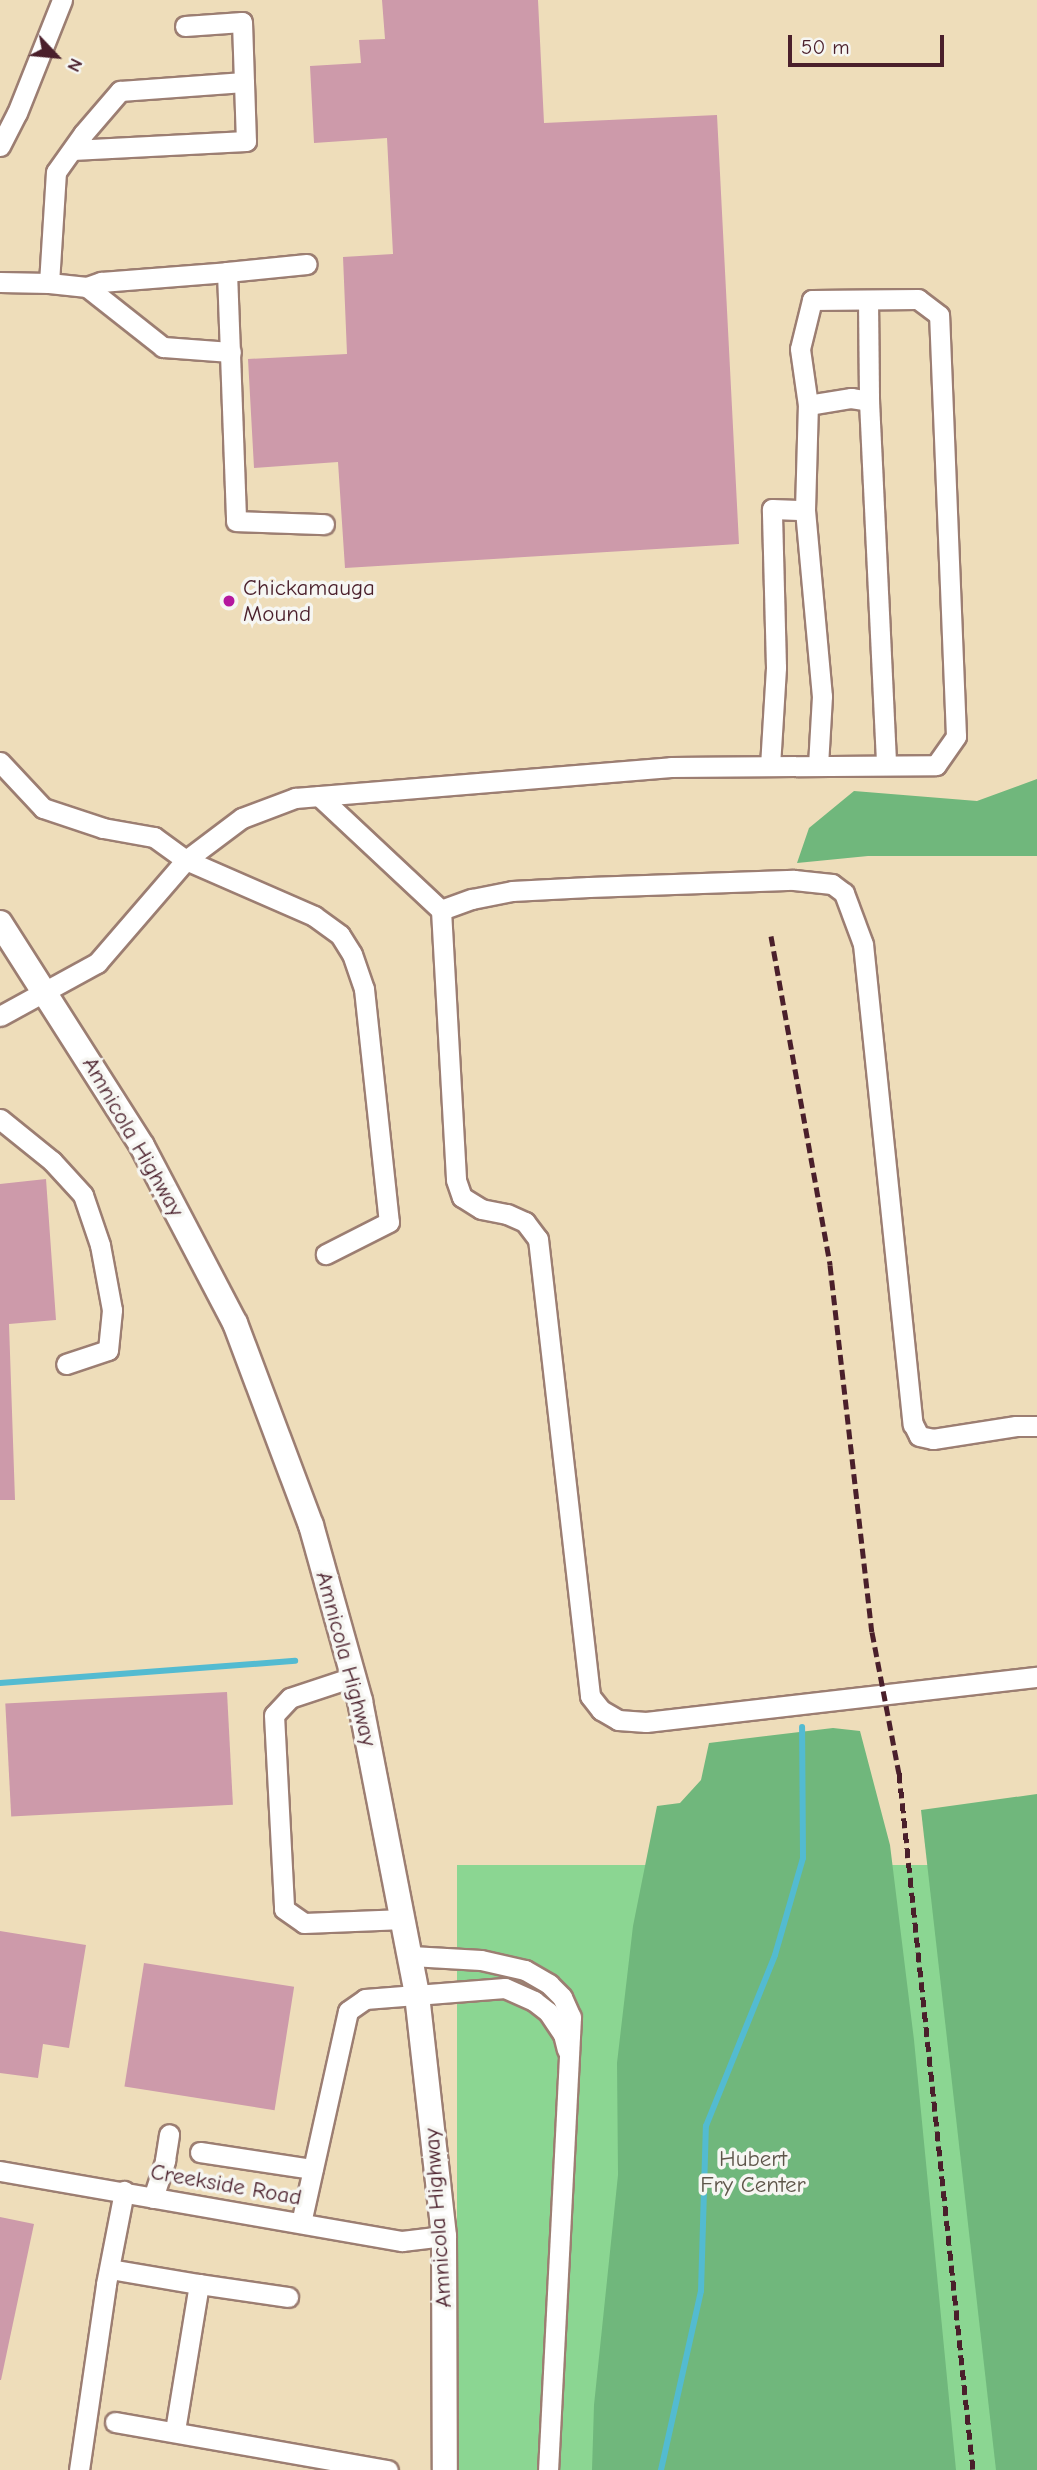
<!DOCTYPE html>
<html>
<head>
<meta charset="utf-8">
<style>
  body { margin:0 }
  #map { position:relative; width:1037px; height:2470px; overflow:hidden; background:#eeddba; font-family:"Comic Neue",sans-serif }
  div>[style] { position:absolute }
  .green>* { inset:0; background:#8bd692; transform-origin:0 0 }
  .forest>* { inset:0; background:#70b77c }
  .stream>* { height:6px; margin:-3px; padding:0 3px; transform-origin:3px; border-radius:3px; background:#53bbd1 }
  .building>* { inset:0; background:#cd9aaa; transform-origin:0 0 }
  .roads { filter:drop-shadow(2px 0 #9c7e72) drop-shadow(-2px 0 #9c7e72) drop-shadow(0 2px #9c7e72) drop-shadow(0 -2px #9c7e72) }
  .minor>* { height:19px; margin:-9.5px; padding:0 9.5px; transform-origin:9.5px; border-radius:9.5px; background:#fff }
  .major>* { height:24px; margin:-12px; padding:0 12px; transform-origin:12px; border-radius:12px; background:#fff }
  .rail>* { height:5px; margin-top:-2.5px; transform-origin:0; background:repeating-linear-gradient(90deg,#4a1f2b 0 10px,transparent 0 15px) }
  .dots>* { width:19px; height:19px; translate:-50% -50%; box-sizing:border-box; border:4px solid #f6f6f2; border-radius:50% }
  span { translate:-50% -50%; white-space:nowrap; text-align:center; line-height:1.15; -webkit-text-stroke:7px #f6f6f2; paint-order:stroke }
  .poi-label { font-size:23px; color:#4a1f2b }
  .left { translate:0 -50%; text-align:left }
  .street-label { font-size:23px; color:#4a1f2b }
  .park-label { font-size:23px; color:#5e564a }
  .north { position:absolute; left:21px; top:21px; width:70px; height:70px; -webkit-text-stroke:5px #f6f6f2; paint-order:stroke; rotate:116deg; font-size:19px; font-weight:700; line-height:28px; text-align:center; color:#4a1f2b }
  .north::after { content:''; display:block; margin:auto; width:24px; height:32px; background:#4a1f2b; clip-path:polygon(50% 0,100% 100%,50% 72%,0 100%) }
  .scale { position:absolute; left:788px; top:35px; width:156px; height:32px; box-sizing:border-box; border:4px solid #4a1f2b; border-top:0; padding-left:9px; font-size:21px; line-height:24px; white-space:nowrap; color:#4a1f2b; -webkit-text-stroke:5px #f6f6f2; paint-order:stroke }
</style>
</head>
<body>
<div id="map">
  <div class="green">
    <div style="left:1037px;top:1865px;width:605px;height:580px;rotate:90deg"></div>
  </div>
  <div class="forest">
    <div style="clip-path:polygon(1037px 779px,1037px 856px,868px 856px,797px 863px,809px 828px,854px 791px,977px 801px)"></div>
    <div style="clip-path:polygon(833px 1728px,860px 1731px,890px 1845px,914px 2040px,956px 2470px,592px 2470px,594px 2405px,618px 2175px,617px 2063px,633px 1926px,657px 1806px,680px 1803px,701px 1780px,709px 1743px)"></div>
    <div style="clip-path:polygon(1037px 1794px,1037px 2470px,996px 2470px,921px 1810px)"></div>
  </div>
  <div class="stream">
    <div style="left:0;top:1683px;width:296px;rotate:-4.3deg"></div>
    <div style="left:661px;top:2470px;width:183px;rotate:-77.4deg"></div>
    <div style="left:701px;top:2291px;width:165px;rotate:-88.3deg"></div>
    <div style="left:706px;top:2126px;width:184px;rotate:-68deg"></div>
    <div style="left:775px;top:1955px;width:101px;rotate:-73.9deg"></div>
    <div style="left:803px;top:1858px;width:131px;rotate:-90.4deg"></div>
  </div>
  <div class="building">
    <div style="clip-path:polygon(382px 0,538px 0,544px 123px,717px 115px,739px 544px,345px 568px,338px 462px,254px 468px,248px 359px,347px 354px,343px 257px,393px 254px,387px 138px,314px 143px,310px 66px,361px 63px,359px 40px,385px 39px)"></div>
    <div style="clip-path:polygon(46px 1179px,56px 1320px,9px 1324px,15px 1500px,0 1500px,0 1184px)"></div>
    <div style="left:227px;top:1692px;width:113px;height:222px;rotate:87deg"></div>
    <div style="clip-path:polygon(0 1931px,86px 1945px,69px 2048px,43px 2044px,38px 2078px,0 2073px)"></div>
    <div style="left:144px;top:1963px;width:152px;height:125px;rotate:9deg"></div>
    <div style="clip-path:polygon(0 2217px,34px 2224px,1px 2380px,0 2380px)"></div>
  </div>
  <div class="roads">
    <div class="minor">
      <div style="left:185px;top:26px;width:57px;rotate:-4deg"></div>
      <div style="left:242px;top:22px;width:60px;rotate:88.1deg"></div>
      <div style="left:0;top:146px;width:37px;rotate:-63deg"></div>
      <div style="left:17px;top:113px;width:122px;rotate:-68.3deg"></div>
      <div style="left:227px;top:272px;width:80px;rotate:-5.7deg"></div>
      <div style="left:0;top:282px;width:49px;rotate:1.2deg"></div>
      <div style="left:49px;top:283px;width:111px;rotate:-86.4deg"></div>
      <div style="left:56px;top:172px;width:47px;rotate:-54.6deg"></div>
      <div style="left:83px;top:134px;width:57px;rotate:-49.3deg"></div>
      <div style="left:120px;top:91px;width:124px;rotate:-4.2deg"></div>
      <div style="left:244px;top:82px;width:59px;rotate:88.1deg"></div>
      <div style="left:246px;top:141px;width:174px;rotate:177deg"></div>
      <div style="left:49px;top:283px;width:38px;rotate:6deg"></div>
      <div style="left:87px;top:287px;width:15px;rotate:-20deg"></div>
      <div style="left:101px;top:282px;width:126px;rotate:-4.5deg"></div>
      <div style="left:227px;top:272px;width:249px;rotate:87.9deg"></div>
      <div style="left:236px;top:521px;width:88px;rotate:2deg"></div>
      <div style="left:87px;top:287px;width:97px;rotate:38.3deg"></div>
      <div style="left:163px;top:347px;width:68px;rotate:4.2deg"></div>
      <div style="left:868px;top:300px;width:101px;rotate:89.4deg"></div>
      <div style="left:805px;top:510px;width:187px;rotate:84.8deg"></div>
      <div style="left:822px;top:696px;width:70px;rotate:93.3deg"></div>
      <div style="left:0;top:762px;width:63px;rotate:46.9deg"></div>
      <div style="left:43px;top:808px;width:63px;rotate:18.4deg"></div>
      <div style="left:103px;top:828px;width:52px;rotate:10deg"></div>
      <div style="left:154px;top:837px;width:39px;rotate:36deg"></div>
      <div style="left:186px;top:860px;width:140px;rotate:23.6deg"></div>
      <div style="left:314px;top:916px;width:32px;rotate:36deg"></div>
      <div style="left:340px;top:935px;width:22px;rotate:58deg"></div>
      <div style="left:352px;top:954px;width:37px;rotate:71deg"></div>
      <div style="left:364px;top:989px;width:234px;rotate:83.9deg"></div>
      <div style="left:389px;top:1222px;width:71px;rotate:153.1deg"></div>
      <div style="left:770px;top:766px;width:99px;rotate:-86.5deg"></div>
      <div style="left:776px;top:667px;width:158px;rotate:-91.5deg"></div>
      <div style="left:772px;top:509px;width:33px;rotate:2deg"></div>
      <div style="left:805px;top:510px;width:105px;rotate:-88.4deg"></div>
      <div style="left:808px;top:405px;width:44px;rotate:-9.2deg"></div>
      <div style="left:851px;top:398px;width:18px;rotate:9deg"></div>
      <div style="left:869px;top:401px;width:364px;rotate:87.3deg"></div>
      <div style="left:319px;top:796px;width:167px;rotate:43.1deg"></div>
      <div style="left:441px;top:910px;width:270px;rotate:86.8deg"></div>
      <div style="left:456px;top:1180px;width:18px;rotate:71deg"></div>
      <div style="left:462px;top:1197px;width:22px;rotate:32deg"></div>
      <div style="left:481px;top:1209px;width:26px;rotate:11deg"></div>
      <div style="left:507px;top:1214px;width:20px;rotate:24deg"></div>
      <div style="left:525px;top:1222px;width:21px;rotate:53deg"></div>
      <div style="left:538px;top:1239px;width:460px;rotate:83.5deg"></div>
      <div style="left:590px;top:1696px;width:18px;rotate:52deg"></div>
      <div style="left:601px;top:1710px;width:20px;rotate:30deg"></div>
      <div style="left:618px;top:1720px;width:28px;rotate:4deg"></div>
      <div style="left:646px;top:1722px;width:394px;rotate:-6.6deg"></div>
      <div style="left:441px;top:910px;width:33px;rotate:-20deg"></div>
      <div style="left:472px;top:899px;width:41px;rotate:-11.3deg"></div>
      <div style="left:512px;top:891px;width:77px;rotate:-3deg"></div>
      <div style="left:589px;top:887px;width:205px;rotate:-2deg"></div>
      <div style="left:794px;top:880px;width:38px;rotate:6deg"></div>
      <div style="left:832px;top:884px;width:15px;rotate:37deg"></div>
      <div style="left:844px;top:893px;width:54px;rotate:69.6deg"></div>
      <div style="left:863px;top:944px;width:483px;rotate:84.1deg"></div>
      <div style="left:913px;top:1424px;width:13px;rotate:63deg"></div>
      <div style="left:919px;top:1436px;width:14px;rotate:12deg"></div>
      <div style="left:933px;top:1439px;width:84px;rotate:-8.9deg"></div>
      <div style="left:1016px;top:1426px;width:21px"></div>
      <div style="left:0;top:1016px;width:111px;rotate:-28.7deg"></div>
      <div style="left:97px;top:963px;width:136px;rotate:-49.2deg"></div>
      <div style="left:186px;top:860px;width:70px;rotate:-36.9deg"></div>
      <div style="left:242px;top:818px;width:57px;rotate:-20.7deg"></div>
      <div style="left:295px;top:798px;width:377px;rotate:-4.7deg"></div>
      <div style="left:671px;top:767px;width:265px;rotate:-0.4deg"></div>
      <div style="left:936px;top:765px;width:35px;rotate:-55deg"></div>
      <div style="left:956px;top:736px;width:421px;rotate:-92.3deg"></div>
      <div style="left:939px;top:315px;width:26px;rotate:-143deg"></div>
      <div style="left:918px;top:299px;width:106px;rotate:179.5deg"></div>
      <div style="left:812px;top:300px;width:50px;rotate:103.8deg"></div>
      <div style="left:800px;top:349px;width:57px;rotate:81.9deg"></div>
      <div style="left:0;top:1119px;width:67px;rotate:38.9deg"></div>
      <div style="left:52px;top:1161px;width:46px;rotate:47.6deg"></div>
      <div style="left:83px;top:1195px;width:53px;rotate:71.2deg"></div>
      <div style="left:100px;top:1245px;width:66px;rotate:79.5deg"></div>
      <div style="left:112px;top:1310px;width:40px;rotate:95.7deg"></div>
      <div style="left:108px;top:1350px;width:44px;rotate:161.6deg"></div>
      <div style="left:353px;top:1677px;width:66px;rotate:161.6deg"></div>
      <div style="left:290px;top:1698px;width:23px;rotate:133deg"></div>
      <div style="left:274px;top:1715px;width:194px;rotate:87deg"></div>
      <div style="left:284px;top:1909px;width:24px;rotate:35deg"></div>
      <div style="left:304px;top:1923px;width:100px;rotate:-2.3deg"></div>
      <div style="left:411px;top:1956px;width:70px;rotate:3.3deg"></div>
      <div style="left:481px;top:1960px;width:45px;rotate:12.8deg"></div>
      <div style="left:525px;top:1970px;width:28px;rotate:30deg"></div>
      <div style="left:549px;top:1984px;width:18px;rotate:45deg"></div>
      <div style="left:562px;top:1997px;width:22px;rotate:66deg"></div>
      <div style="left:571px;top:2017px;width:454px;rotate:92.9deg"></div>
      <div style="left:200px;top:2152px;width:114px;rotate:8.6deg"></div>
      <div style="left:0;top:2171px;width:408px;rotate:9.9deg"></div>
      <div style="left:402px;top:2241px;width:42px;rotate:-6.8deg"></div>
      <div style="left:153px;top:2198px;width:40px;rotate:-72deg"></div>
      <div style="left:165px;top:2160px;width:26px;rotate:-81deg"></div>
      <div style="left:301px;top:2223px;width:217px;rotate:-77.5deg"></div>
      <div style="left:348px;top:2011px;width:21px;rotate:-35deg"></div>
      <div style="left:365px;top:1999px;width:140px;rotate:-4.5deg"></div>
      <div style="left:505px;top:1988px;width:32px;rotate:24deg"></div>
      <div style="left:534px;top:2001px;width:18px;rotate:38deg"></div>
      <div style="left:548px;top:2012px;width:27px;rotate:56deg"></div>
      <div style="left:563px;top:2034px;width:16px;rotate:76deg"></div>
      <div style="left:110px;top:2269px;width:90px;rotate:9.6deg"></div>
      <div style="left:199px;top:2284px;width:149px;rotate:99.3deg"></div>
      <div style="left:199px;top:2284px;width:90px;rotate:8.3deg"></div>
      <div style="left:115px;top:2422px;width:277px;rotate:10deg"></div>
      <div style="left:79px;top:2470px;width:188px;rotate:-81.7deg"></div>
      <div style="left:106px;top:2284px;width:95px;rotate:-79deg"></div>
    </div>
    <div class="major">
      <div style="left:0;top:923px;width:264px;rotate:57.5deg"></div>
      <div style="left:142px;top:1146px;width:200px;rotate:62.3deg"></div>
      <div style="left:235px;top:1323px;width:216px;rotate:69.4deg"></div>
      <div style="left:311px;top:1525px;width:183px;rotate:74.4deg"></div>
      <div style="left:360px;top:1701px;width:299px;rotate:79deg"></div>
      <div style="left:417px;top:1995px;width:243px;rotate:83.6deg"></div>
      <div style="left:444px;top:2236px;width:234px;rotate:89.8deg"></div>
    </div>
  </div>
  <div class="rail">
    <div style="left:771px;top:936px;width:334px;rotate:79.8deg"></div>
    <div style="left:830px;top:1265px;width:369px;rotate:83.5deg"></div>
    <div style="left:872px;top:1632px;width:144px;rotate:79.2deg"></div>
    <div style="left:899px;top:1773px;width:701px;rotate:83.94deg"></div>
  </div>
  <div class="dots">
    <div style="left:229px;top:601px;background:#b5179e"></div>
  </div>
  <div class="poi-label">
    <span class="left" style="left:243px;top:601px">Chickamauga<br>Mound</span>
  </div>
  <div class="street-label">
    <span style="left:133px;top:1137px;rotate:60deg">Amnicola Highway</span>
    <span style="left:346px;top:1659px;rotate:75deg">Amnicola Highway</span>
    <span style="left:226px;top:2185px;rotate:10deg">Creekside Road</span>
    <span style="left:438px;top:2218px;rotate:-94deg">Amnicola Highway</span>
  </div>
  <div class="park-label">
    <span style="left:753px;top:2172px">Hubert<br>Fry Center</span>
  </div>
  <div class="north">N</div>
  <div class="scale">50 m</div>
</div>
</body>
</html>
